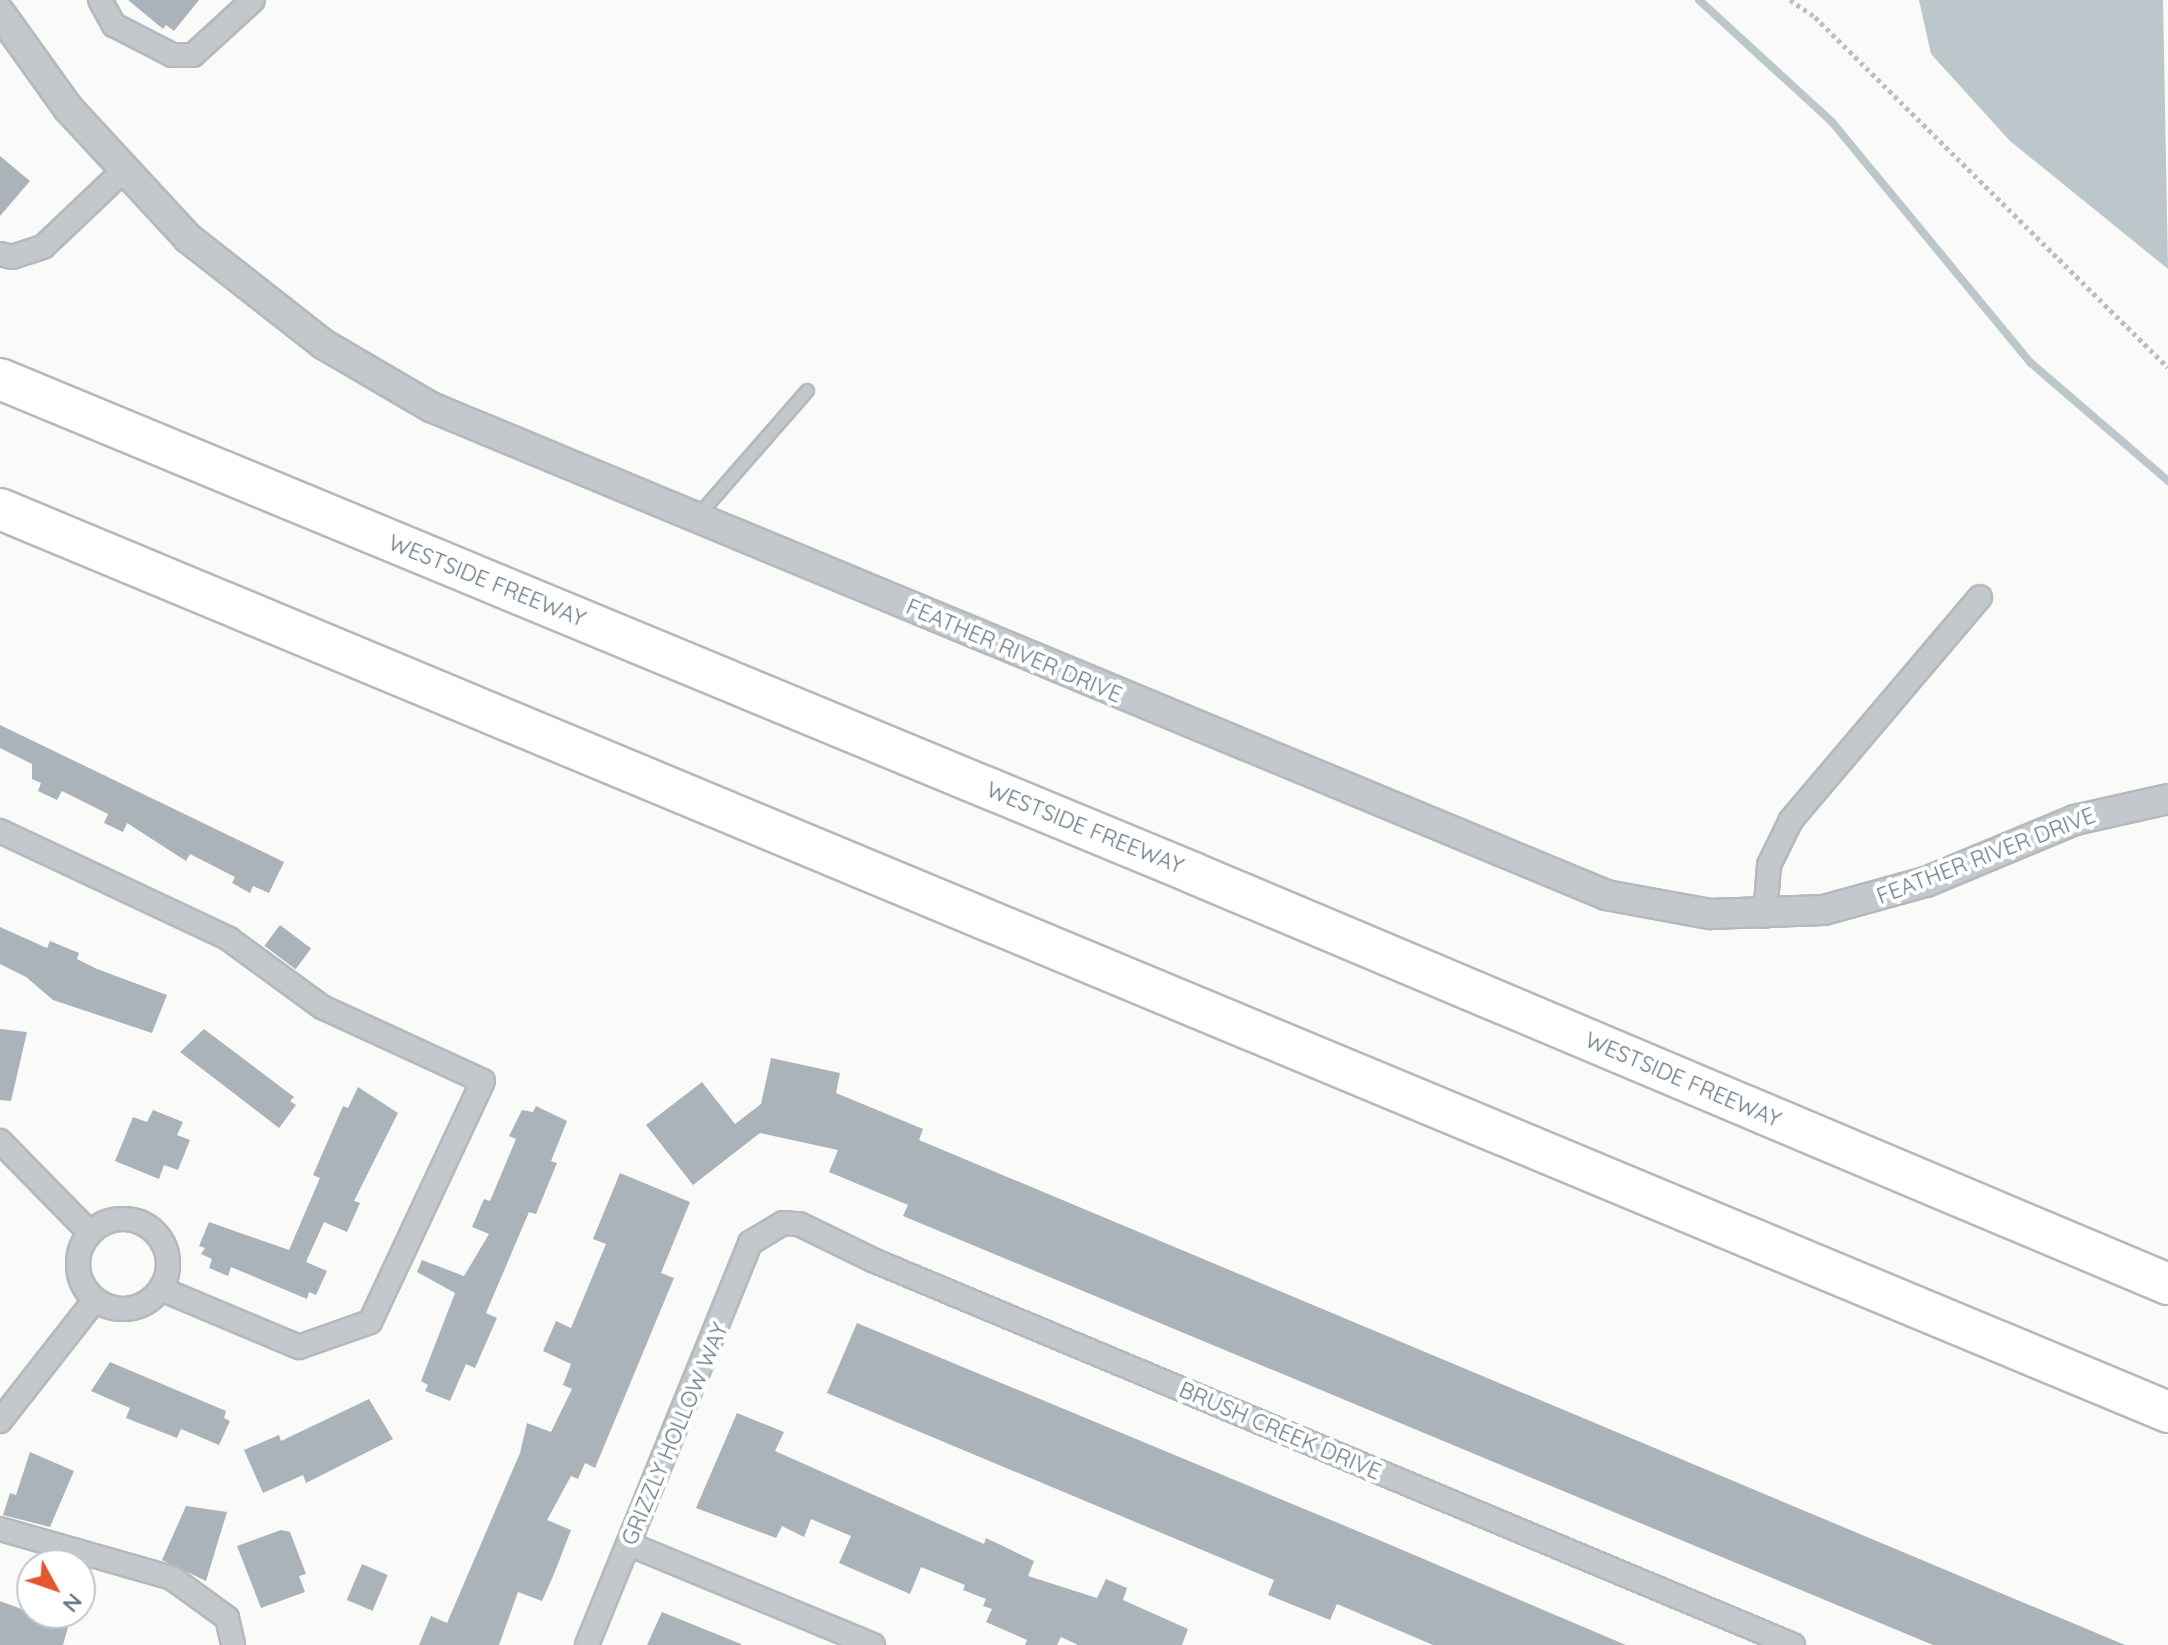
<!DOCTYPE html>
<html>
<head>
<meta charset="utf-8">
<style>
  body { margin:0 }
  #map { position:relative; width:2168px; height:1645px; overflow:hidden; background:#fafaf8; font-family:Quicksand,sans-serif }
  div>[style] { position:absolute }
  .water>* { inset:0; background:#bbc7cb }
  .stream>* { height:8px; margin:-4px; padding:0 4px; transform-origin:4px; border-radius:4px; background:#bbc7cb }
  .building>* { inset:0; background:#aab3b9; transform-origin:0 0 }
  .path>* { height:5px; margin-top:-2.5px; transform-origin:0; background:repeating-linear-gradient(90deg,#bbbfc2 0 4px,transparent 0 8px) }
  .roads { filter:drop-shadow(2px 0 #b4b9bd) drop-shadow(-2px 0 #b4b9bd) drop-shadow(0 2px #b4b9bd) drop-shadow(0 -2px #b4b9bd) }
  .service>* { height:11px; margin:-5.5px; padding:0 5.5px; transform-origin:5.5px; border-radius:5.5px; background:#c3c8cc }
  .minor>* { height:22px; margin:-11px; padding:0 11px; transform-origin:11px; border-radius:11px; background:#c3c8cc }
  .minor>.ring { margin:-11px; padding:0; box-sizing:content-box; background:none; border:22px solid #c3c8cc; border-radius:50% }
  .tertiary>* { height:28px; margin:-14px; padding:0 14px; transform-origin:14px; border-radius:14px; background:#c3c8cc }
  .motorway>* { height:40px; margin:-20px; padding:0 20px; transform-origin:20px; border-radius:20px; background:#fff }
  span { translate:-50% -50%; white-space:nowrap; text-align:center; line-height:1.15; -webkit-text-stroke:8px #fff; paint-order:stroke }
  .street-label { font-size:22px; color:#657683 }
  .north { position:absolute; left:16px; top:1549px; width:80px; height:80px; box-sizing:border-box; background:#fff; border:2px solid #c1c8cd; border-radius:50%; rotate:130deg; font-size:22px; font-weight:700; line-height:32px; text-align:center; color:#657683 }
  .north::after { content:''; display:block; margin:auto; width:28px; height:36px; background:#e4572e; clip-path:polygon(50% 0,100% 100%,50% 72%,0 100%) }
</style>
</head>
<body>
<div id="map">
  <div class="water">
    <div style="clip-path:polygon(1919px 0,2163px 0,2168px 269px,2010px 141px,1931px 54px)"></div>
  </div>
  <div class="stream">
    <div style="left:1699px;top:0;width:180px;rotate:42.5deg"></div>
    <div style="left:1832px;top:122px;width:313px;rotate:50.5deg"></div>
    <div style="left:2031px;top:363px;width:181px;rotate:40.7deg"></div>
  </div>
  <div class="building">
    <div style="clip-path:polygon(128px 0,199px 0,174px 31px,166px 25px,163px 29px)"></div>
    <div style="clip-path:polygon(0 156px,30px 181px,0 216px)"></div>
    <div style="clip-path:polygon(0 725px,284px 862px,269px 893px,253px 886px,250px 893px,232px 883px,235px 877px,190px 854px,186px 861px,127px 823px,123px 832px,104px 823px,108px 814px,62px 791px,57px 800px,38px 791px,41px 783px,32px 779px,32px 764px,0 748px)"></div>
    <div style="left:280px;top:925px;width:39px;height:26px;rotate:37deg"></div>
    <div style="clip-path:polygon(0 927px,47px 948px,50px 941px,79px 953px,77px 959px,97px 969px,167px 995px,152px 1033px,53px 1000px,26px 977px,0 964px)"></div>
    <div style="clip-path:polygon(0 1029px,27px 1032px,11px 1101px,0 1100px)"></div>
    <div style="clip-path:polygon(204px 1029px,294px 1097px,290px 1101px,296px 1105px,279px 1128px,180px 1052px)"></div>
    <div style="clip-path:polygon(771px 1058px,840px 1073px,836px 1093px,923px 1129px,919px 1140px,2125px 1645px,1933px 1645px,903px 1216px,908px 1205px,829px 1172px,838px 1150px,760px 1133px,693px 1185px,646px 1125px,702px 1082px,735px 1124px,761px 1104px)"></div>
    <div style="clip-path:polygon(358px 1087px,398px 1113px,354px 1201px,360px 1203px,347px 1232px,324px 1222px,306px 1262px,327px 1271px,316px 1295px,309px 1292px,307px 1299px,231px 1267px,228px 1276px,209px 1268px,212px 1259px,201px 1254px,205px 1248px,199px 1246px,209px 1222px,289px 1250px,320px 1178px,313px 1175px,343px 1106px,348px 1108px)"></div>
    <div style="clip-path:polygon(536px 1106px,567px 1121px,551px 1161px,557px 1163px,536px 1214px,529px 1212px,486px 1313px,497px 1318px,475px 1368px,466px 1364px,450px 1401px,425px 1391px,428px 1385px,421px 1381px,455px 1293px,417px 1272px,422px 1260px,464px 1276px,489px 1234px,472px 1227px,484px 1199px,490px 1201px,516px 1139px,509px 1136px,522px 1110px,533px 1112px)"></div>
    <div style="clip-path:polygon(153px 1110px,183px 1122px,177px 1135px,190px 1140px,178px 1170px,164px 1165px,159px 1179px,115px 1161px,133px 1117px,147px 1122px)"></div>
    <div style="clip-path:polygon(620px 1173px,690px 1202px,661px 1273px,674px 1278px,595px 1468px,585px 1463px,578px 1479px,571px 1476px,547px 1520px,571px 1530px,554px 1574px,542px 1601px,518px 1592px,499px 1645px,419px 1645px,431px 1616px,447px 1623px,520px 1453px,527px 1423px,551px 1432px,572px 1389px,563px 1385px,571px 1364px,543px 1351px,556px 1321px,571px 1328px,606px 1244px,593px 1239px)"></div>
    <div style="clip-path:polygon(857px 1323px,1379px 1540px,1626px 1645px,1433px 1645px,1337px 1604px,1330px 1620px,1268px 1595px,1274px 1580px,827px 1393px)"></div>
    <div style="clip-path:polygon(110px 1362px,226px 1411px,224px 1418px,230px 1421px,219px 1445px,181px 1429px,177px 1438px,126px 1418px,130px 1408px,91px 1391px)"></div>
    <div style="clip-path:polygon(369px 1399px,393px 1439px,306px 1483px,303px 1475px,263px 1493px,244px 1450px,279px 1435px,281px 1441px)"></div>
    <div style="clip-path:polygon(737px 1413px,784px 1432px,775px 1451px,984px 1544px,986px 1538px,1034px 1561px,1028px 1576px,1097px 1598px,1106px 1579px,1127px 1588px,1123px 1600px,1188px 1629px,1182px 1645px,1078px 1645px,1061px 1637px,1057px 1645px,1025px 1645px,1027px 1640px,986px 1622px,992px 1609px,983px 1606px,986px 1599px,963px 1590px,965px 1585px,921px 1567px,910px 1594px,839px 1563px,851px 1536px,811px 1519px,804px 1537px,782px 1526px,776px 1538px,696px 1508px)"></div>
    <div style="clip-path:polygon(30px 1452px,74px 1471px,50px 1527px,3px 1515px,10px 1493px,16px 1495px)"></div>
    <div style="clip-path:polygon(186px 1506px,227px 1512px,206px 1581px,162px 1560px)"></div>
    <div style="clip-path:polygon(281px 1530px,290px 1532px,306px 1574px,299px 1576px,305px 1592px,261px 1608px,237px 1546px)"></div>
    <div style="left:362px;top:1564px;width:28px;height:39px;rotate:23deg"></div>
    <div style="clip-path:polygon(0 1601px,32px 1613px,72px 1613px,63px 1645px,0 1645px)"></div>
    <div style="clip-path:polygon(662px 1612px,741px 1644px,741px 1645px,647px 1645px)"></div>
  </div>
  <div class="path">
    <div style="left:1790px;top:0;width:30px;rotate:34deg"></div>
    <div style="left:1815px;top:17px;width:497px;rotate:44.8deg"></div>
  </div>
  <div class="roads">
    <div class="service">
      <div style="left:697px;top:516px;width:167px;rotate:-48.9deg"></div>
    </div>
    <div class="minor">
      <div style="left:100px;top:0;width:29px;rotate:61deg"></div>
      <div style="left:114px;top:25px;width:65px;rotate:27.3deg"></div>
      <div style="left:172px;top:55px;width:21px"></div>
      <div style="left:193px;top:55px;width:81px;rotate:-42.5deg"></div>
      <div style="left:0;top:254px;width:12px;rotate:14deg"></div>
      <div style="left:12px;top:257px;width:33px;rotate:-18deg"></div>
      <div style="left:43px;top:247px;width:110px;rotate:-43.5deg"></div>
      <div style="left:0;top:831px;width:253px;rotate:25.2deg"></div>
      <div style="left:229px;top:939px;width:115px;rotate:36.2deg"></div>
      <div style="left:322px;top:1007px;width:177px;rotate:24.7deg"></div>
      <div style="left:483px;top:1081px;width:266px;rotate:115.1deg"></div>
      <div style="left:370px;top:1322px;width:75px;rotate:160.6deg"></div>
      <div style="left:299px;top:1347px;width:150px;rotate:-157.2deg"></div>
      <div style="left:1765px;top:916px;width:51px;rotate:-85.5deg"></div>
      <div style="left:1769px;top:865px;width:50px;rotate:-63.9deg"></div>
      <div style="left:1791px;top:820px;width:292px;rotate:-49.7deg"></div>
      <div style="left:0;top:1141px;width:127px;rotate:45.6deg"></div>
      <div class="ring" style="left:78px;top:1219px;width:68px;height:68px"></div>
      <div style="left:0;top:1421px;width:154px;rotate:-51.9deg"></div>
      <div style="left:0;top:1529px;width:179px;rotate:15.9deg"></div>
      <div style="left:172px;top:1578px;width:68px;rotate:36deg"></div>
      <div style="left:227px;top:1618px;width:28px;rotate:77deg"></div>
      <div style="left:629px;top:1544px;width:264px;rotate:22.5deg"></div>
      <div style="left:587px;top:1645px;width:434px;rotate:-67.9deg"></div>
      <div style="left:750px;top:1243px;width:39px;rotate:-31deg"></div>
      <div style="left:783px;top:1223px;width:16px;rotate:4deg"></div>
      <div style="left:799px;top:1224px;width:85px;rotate:26deg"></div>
      <div style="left:875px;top:1261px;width:995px;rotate:22.7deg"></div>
    </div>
    <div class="tertiary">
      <div style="left:0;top:13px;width:117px;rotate:54.4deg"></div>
      <div style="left:68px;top:108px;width:177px;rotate:47.3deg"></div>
      <div style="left:188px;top:238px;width:172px;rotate:38.1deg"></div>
      <div style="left:323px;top:344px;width:125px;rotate:30.3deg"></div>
      <div style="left:431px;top:407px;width:1272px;rotate:22.55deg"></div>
      <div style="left:1606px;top:895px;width:106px;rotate:10.4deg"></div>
      <div style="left:1710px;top:914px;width:114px;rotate:-2deg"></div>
      <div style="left:1824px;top:910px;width:106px;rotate:-15.4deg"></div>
      <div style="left:1926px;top:882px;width:161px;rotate:-22.6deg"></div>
      <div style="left:2075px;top:820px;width:95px;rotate:-12.7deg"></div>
    </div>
    <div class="motorway">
      <div style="left:0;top:379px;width:1291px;rotate:22.49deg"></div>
      <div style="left:1193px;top:873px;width:1058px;rotate:22.86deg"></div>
      <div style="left:0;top:509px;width:2349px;rotate:22.61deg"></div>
    </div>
  </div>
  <div class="street-label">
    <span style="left:487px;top:581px;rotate:22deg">WESTSIDE FREEWAY</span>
    <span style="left:1014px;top:651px;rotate:23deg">FEATHER RIVER DRIVE</span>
    <span style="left:1085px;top:828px;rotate:22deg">WESTSIDE FREEWAY</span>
    <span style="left:1986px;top:856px;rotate:-21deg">FEATHER RIVER DRIVE</span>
    <span style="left:1683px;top:1080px;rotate:23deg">WESTSIDE FREEWAY</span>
    <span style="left:1280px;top:1431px;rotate:23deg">BRUSH CREEK DRIVE</span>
    <span style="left:675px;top:1434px;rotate:-67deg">GRIZZLY HOLLOW WAY</span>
  </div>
  <div class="north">N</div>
</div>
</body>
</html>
